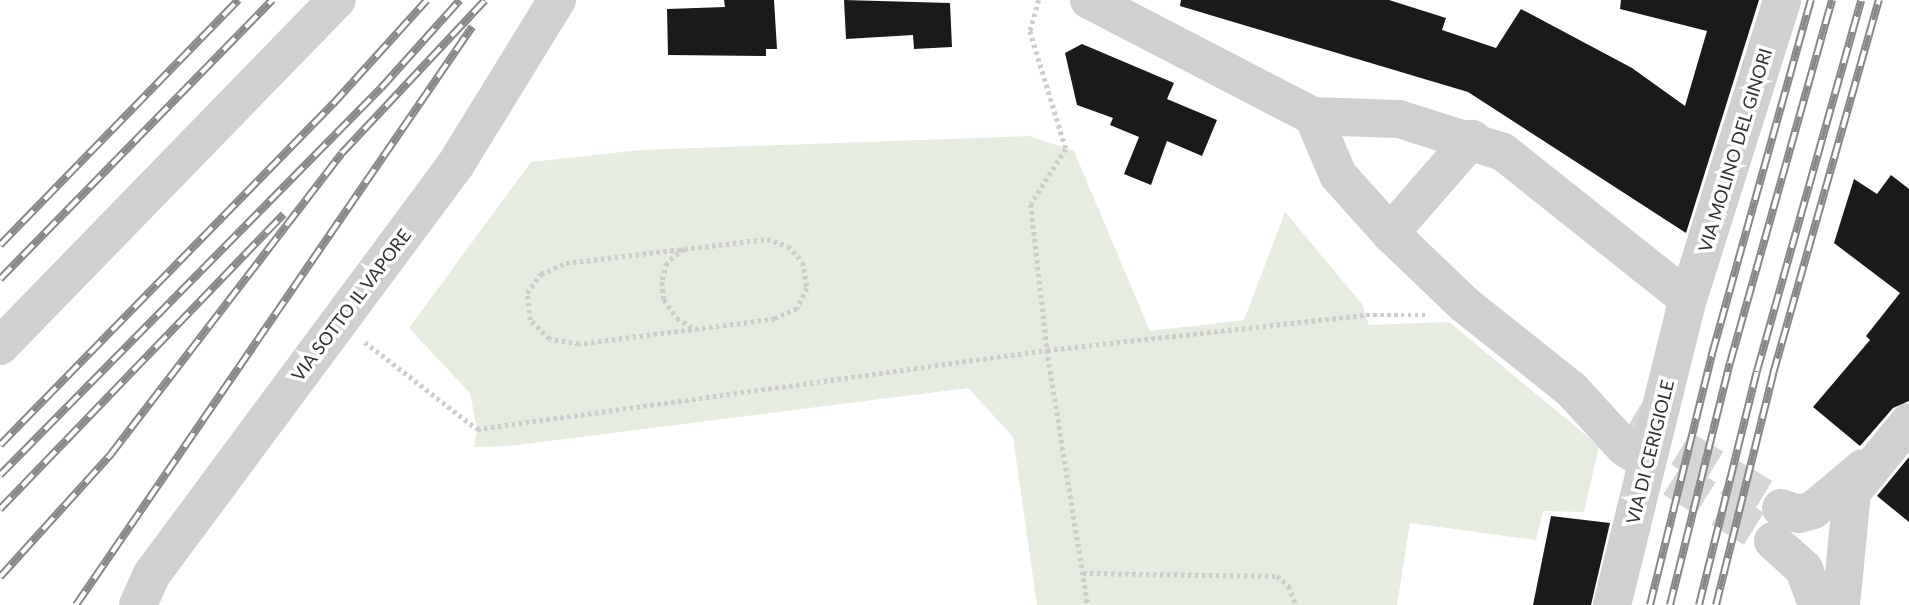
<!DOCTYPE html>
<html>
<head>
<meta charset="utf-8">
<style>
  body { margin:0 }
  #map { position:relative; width:1909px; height:605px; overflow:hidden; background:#fff; font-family:Lato,sans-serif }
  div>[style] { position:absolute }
  .green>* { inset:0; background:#e6ecdf }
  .building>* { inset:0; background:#1a1a1a }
  .minor-tunnel>* { height:38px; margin-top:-19px; transform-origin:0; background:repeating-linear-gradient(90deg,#d6d6d6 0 38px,transparent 0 57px) }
  .path>* { height:4.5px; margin-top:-2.25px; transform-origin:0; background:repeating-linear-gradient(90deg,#cdcdcd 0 3.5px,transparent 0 7px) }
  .minor>* { height:38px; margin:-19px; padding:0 19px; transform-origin:19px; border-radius:19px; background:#d0d0d0 }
  .rail>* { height:8px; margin-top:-4px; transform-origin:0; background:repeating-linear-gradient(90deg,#fff 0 16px,#888 0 32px); box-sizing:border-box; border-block:2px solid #888 }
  span { translate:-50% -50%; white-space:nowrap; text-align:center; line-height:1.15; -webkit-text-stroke:7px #fff; paint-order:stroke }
  .street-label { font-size:18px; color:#333 }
</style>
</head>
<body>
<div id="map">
  <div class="green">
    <div style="clip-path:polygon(1029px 136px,1074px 151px,1150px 331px,1244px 320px,1285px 212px,1362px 304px,1369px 325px,1449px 322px,1599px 446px,1584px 512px,1543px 511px,1536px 540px,1410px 523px,1397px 605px,1037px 605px,1013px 437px,968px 388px,510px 446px,474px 447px,477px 429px,470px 393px,409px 328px,531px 162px,641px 150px)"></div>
  </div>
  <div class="building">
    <div style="clip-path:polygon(724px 0,774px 0,777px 49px,766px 49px,766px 56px,668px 55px,667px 9px,725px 7px)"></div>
    <div style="clip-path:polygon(844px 0,950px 3px,952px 47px,914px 49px,913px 35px,846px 39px)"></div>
    <div style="clip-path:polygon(1181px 0,1389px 0,1446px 18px,1442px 30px,1496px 48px,1521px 9px,1632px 68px,1685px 106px,1707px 31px,1620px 9px,1621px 0,1759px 0,1686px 233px,1468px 92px,1180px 6px)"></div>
    <div style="clip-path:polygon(1082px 44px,1174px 83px,1167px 99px,1217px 120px,1202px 156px,1167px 141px,1151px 185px,1124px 174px,1139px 137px,1110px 125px,1113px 118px,1077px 105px,1065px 53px)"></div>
    <div style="clip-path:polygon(1891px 175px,1909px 189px,1909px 401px,1893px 408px,1860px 446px,1813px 407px,1870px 340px,1866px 336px,1900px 293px,1834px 243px,1854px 179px,1877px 194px)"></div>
    <div style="clip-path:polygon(1909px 457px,1909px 522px,1877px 496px)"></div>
    <div style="clip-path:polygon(1551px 516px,1610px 523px,1591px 605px,1533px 605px)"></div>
  </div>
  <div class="minor-tunnel">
    <div style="left:1632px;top:419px;width:174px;rotate:30.9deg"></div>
    <div style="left:1625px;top:448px;width:175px;rotate:32.1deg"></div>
  </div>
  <div class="path">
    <div style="left:1039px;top:0;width:32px;rotate:106deg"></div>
    <div style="left:1030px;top:31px;width:123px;rotate:73deg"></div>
    <div style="left:1066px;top:149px;width:65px;rotate:122.5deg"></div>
    <div style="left:1031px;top:204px;width:147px;rotate:83.7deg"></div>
    <div style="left:1047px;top:350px;width:258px;rotate:80.9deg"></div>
    <div style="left:767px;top:239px;width:22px;rotate:18deg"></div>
    <div style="left:788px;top:246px;width:22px;rotate:47deg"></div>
    <div style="left:803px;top:262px;width:26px;rotate:81deg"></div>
    <div style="left:807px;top:288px;width:23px;rotate:115deg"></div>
    <div style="left:797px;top:309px;width:24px;rotate:156deg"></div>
    <div style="left:775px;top:319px;width:198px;rotate:172.7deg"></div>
    <div style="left:579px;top:344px;width:30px;rotate:-171deg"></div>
    <div style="left:549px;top:339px;width:27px;rotate:-135deg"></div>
    <div style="left:530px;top:320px;width:27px;rotate:-96deg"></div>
    <div style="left:527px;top:293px;width:24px;rotate:-54deg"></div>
    <div style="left:541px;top:274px;width:27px;rotate:-24deg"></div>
    <div style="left:566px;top:263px;width:202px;rotate:-6.8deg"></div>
    <div style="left:684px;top:249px;width:22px;rotate:141deg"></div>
    <div style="left:667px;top:263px;width:20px;rotate:105deg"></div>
    <div style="left:662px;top:282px;width:18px;rotate:84deg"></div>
    <div style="left:664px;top:300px;width:22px;rotate:54deg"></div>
    <div style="left:677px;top:318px;width:20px;rotate:33deg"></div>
    <div style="left:365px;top:342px;width:142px;rotate:37.8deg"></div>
    <div style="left:477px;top:429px;width:575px;rotate:-7.89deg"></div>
    <div style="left:1047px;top:350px;width:321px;rotate:-6.3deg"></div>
    <div style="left:1366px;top:315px;width:59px"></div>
    <div style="left:1083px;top:573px;width:194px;rotate:0.9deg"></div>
    <div style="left:1277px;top:576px;width:16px;rotate:40deg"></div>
    <div style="left:1289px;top:586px;width:20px;rotate:70deg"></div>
  </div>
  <div class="minor">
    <div style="left:1089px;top:0;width:252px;rotate:27.4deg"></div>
    <div style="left:1313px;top:116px;width:86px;rotate:2deg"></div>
    <div style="left:1399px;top:119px;width:109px;rotate:17.6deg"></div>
    <div style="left:1503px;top:152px;width:236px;rotate:38.5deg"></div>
    <div style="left:1313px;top:116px;width:64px;rotate:67deg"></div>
    <div style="left:1338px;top:175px;width:78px;rotate:48.1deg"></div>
    <div style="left:1390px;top:233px;width:103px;rotate:43.8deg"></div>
    <div style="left:1464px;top:304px;width:137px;rotate:38.5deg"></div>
    <div style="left:1571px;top:389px;width:80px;rotate:47.5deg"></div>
    <div style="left:1390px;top:233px;width:125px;rotate:-48.9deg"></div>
    <div style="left:0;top:346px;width:483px;rotate:-45.8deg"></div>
    <div style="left:1781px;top:508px;width:19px;rotate:18deg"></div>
    <div style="left:1799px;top:514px;width:15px;rotate:-16deg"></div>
    <div style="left:1813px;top:510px;width:65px;rotate:-40deg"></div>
    <div style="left:1773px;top:541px;width:42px;rotate:42.1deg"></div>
    <div style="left:1804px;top:569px;width:38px;rotate:70deg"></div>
    <div style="left:138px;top:605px;width:34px;rotate:-66deg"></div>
    <div style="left:152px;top:574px;width:510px;rotate:-53.44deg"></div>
    <div style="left:456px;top:164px;width:193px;rotate:-58.4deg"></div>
    <div style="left:1612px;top:605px;width:315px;rotate:-76.1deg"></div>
    <div style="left:1688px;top:299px;width:313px;rotate:-72.5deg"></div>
    <div style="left:1841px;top:605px;width:114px;rotate:-84.4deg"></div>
    <div style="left:1852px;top:492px;width:90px;rotate:-50.8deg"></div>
  </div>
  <div class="rail">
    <div style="left:0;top:245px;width:342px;rotate:-45.8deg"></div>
    <div style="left:0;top:279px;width:390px;rotate:-45.7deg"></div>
    <div style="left:0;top:445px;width:477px;rotate:-45.7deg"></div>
    <div style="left:333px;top:104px;width:140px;rotate:-47.9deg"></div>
    <div style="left:0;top:475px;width:543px;rotate:-45.45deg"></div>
    <div style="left:381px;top:88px;width:118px;rotate:-48.1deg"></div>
    <div style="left:0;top:509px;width:409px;rotate:-46.1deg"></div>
    <div style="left:0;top:577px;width:166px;rotate:-47.9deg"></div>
    <div style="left:111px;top:454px;width:379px;rotate:-52.5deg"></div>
    <div style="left:342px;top:153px;width:209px;rotate:-46.9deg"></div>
    <div style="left:76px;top:605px;width:701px;rotate:-55.58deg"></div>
    <div style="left:1650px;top:605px;width:259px;rotate:-76.1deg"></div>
    <div style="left:1712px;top:354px;width:368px;rotate:-74.4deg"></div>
    <div style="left:1670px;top:605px;width:249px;rotate:-76.1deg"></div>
    <div style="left:1730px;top:363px;width:377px;rotate:-74.3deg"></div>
    <div style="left:1699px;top:605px;width:241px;rotate:-76.1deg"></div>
    <div style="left:1757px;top:371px;width:385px;rotate:-74.3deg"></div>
    <div style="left:1716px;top:605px;width:238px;rotate:-76.1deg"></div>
    <div style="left:1773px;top:374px;width:389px;rotate:-74.2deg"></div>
  </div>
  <div class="street-label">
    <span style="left:1735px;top:150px;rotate:-73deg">VIA MOLINO DEL GINORI</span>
    <span style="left:351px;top:305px;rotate:-53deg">VIA SOTTO IL VAPORE</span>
    <span style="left:1650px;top:452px;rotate:-76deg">VIA DI CERIGIOLE</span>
  </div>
</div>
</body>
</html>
